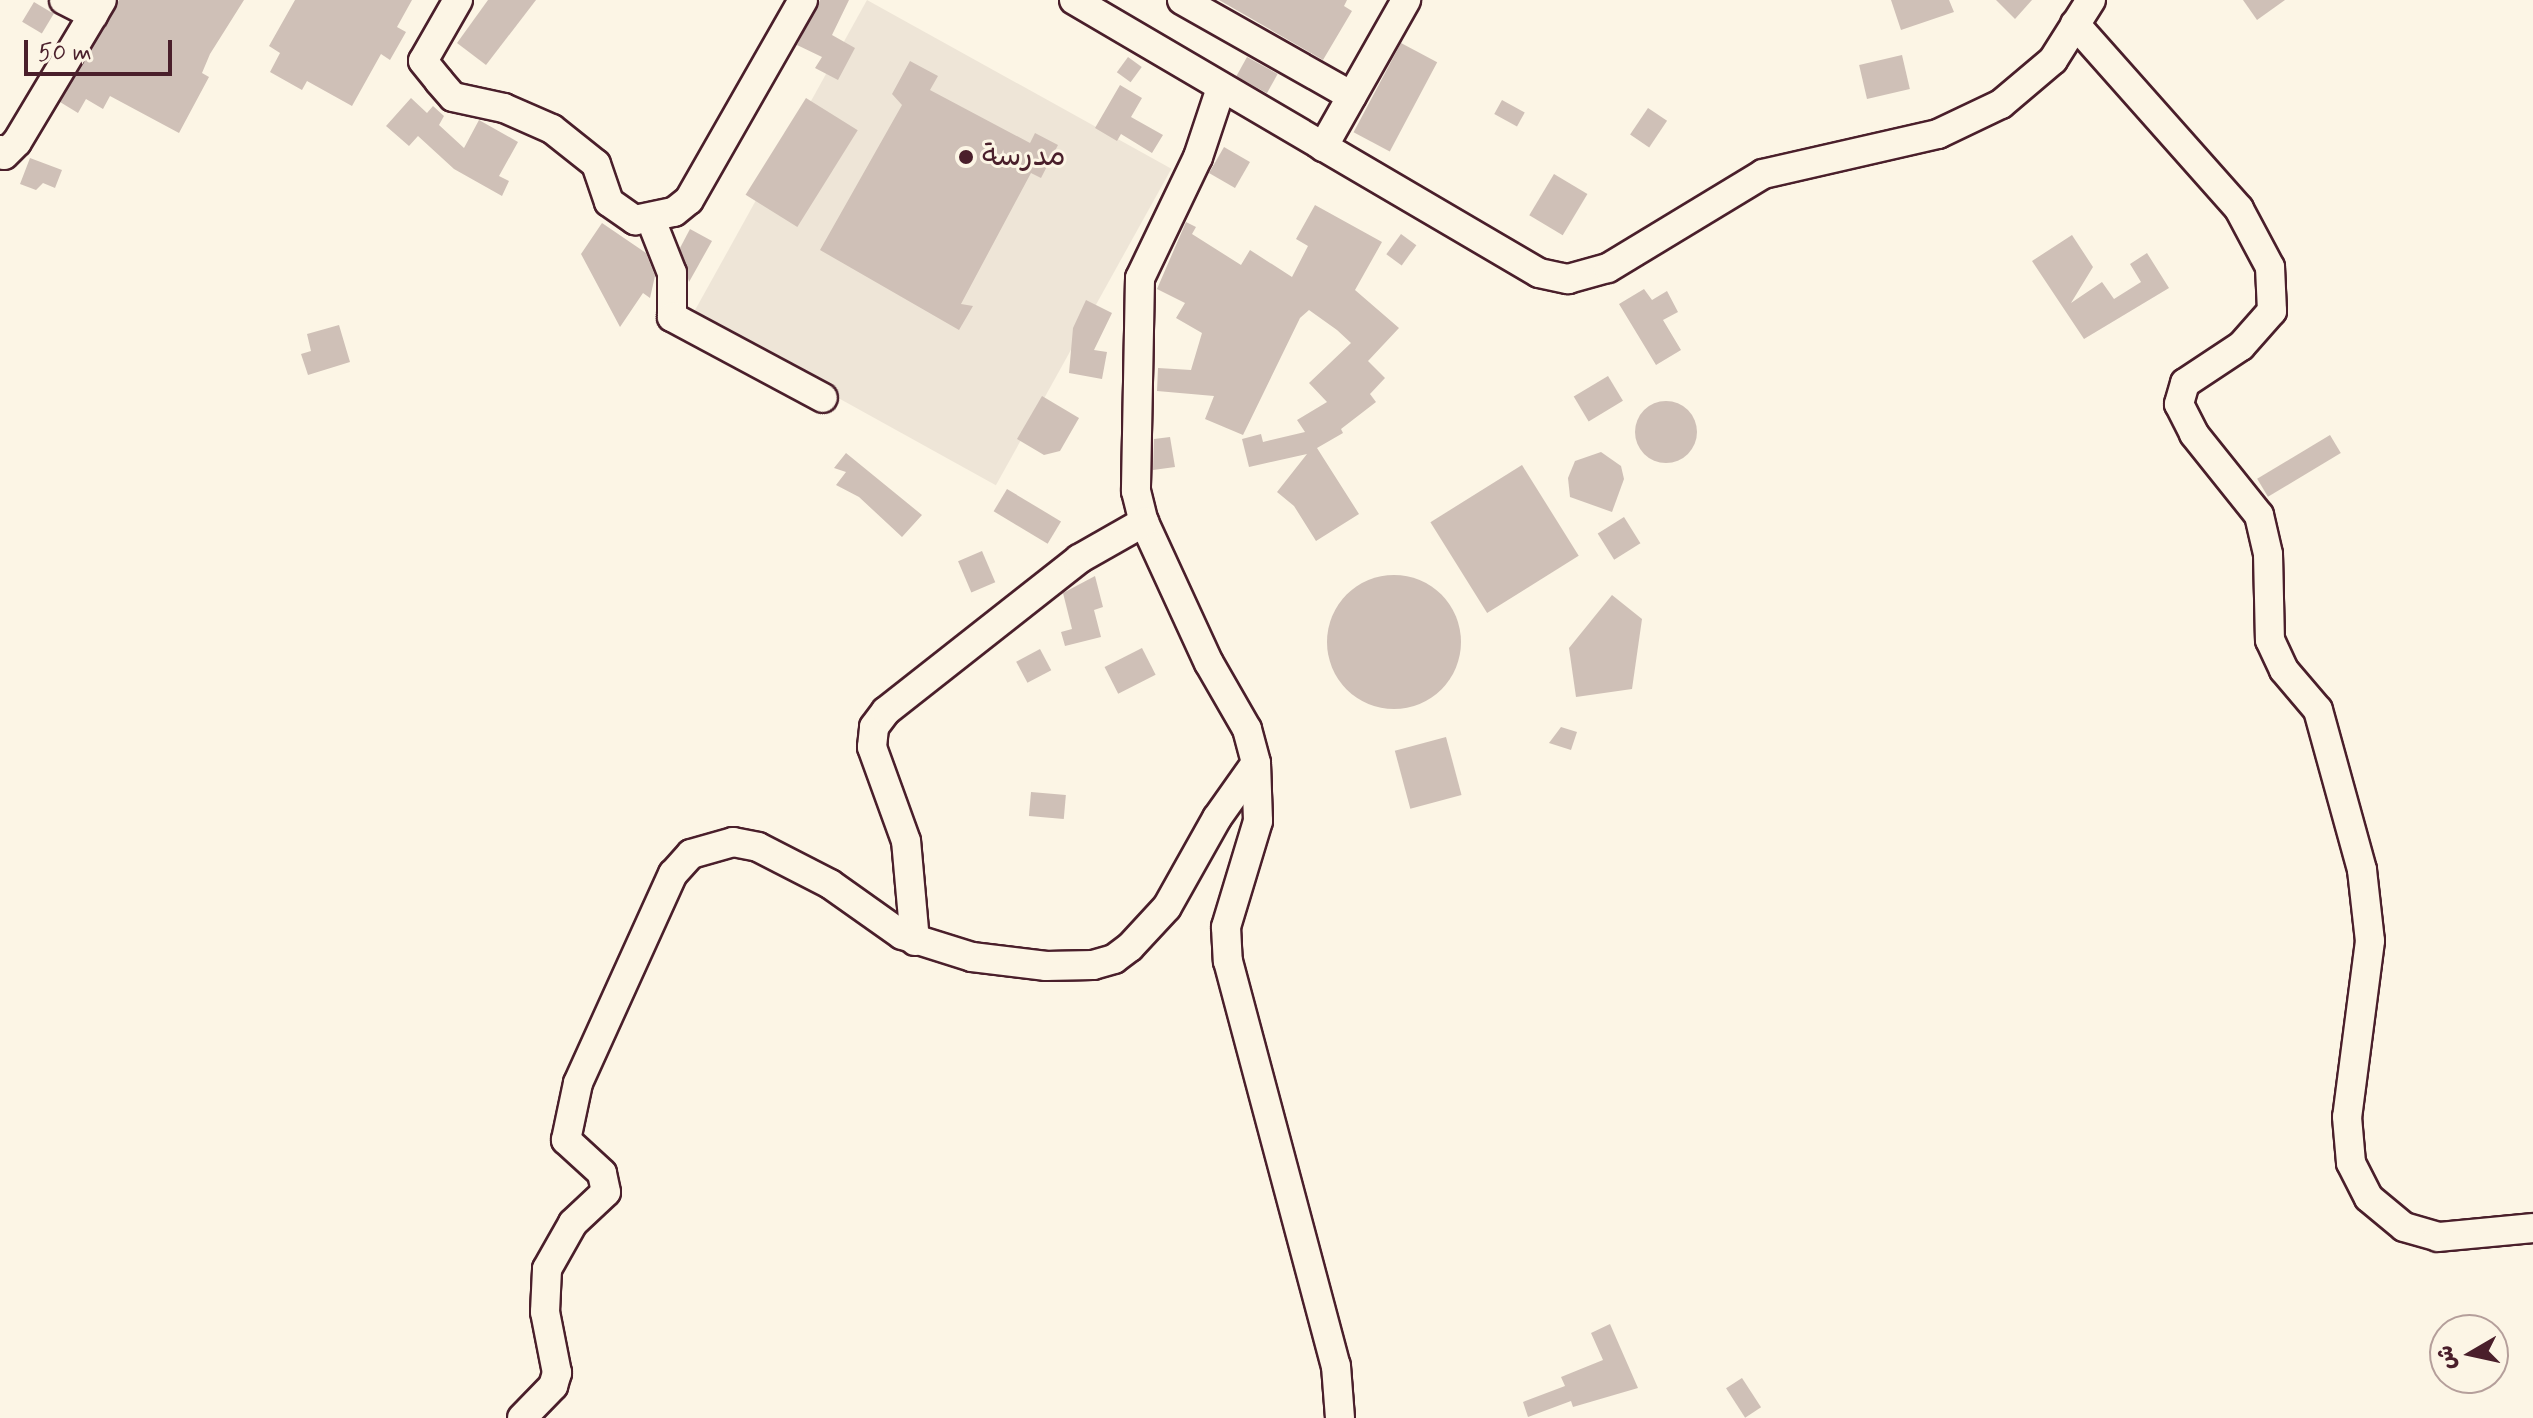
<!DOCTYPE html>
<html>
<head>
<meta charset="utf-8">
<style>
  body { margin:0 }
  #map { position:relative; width:2533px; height:1418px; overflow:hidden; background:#fcf5e5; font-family:Mynerve,"Playpen Sans Arabic",sans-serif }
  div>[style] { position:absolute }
  .built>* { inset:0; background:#eee5d7; transform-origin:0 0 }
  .building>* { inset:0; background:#cfc0b7; transform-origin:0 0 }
  .round { border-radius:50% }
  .roads { filter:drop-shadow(2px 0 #4a1f2b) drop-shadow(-2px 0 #4a1f2b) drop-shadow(0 2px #4a1f2b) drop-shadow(0 -2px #4a1f2b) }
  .minor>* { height:28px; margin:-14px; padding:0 14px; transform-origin:14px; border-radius:14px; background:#fcf5e5 }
  .dots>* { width:22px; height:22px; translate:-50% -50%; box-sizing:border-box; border:4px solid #fcf5e5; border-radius:50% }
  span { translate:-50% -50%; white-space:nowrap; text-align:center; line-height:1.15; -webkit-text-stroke:6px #fcf5e5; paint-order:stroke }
  .poi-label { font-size:30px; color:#4a1f2b }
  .left { translate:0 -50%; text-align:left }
  .north { position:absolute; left:2429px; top:1314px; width:80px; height:80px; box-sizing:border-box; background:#fcf5e5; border:2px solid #b59f9b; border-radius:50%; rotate:261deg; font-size:22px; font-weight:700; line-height:32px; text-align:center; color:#4a1f2b }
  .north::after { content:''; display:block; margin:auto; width:28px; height:36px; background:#4a1f2b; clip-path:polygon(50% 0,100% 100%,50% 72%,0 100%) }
  .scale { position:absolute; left:24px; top:40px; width:148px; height:36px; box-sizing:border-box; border:4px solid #4a1f2b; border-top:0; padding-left:10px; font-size:24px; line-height:28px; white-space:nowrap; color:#4a1f2b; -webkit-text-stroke:6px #fcf5e5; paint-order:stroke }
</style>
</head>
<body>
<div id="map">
  <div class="built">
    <div style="left:867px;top:0;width:348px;height:362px;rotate:29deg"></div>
  </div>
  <div class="building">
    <div style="clip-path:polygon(119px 0,244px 0,210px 54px,202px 73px,209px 77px,179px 133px,110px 96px,103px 109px,86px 99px,78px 113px,60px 102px)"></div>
    <div style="clip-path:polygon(295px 0,412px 0,397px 27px,406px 32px,390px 60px,381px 54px,352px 106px,307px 81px,302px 90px,270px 72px,280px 53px,269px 46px)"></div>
    <div style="clip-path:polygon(488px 0,536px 0,486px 65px,457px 43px)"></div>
    <div style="clip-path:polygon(820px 0,849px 0,832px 35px,855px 48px,838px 80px,815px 68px,822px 57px,797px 45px)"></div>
    <div style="clip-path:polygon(1219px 0,1347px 0,1344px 6px,1352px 11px,1323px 60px)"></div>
    <div style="clip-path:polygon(1891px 0,1949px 0,1954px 12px,1901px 30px)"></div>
    <div style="clip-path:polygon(1996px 0,2032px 0,2015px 19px)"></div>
    <div style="clip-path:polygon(2243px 0,2285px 0,2257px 20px)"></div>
    <div style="left:34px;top:2px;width:23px;height:23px;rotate:31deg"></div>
    <div style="left:1401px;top:43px;width:41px;height:101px;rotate:28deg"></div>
    <div style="left:1902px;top:55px;width:35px;height:44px;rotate:77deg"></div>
    <div style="left:1128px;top:57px;width:17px;height:19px;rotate:36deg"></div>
    <div style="left:1247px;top:57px;width:35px;height:22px;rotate:29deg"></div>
    <div style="clip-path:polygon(910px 61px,938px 76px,930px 90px,1030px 143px,1035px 133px,1058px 145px,1041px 178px,1031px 173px,961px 304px,973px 306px,959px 330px,820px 250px,902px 105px,892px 94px)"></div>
    <div style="clip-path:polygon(1120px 85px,1142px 98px,1131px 117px,1163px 135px,1152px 153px,1121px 134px,1117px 141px,1095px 128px)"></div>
    <div style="clip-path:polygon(411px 98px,427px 113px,433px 106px,444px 116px,439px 125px,464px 148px,479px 120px,518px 142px,499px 176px,509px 181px,502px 196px,454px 169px,418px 136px,409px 146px,386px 126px)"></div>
    <div style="left:806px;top:98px;width:61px;height:114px;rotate:32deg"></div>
    <div style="left:1502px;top:100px;width:26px;height:16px;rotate:29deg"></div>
    <div style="left:1648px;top:108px;width:23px;height:32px;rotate:34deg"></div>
    <div style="left:1224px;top:147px;width:30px;height:30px;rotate:30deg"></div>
    <div style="clip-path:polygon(30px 158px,62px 170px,55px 188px,43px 183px,36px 190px,20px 184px)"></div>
    <div style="left:1554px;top:174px;width:39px;height:48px;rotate:31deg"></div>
    <div style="clip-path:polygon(1315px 205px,1382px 242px,1355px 290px,1399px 328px,1368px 361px,1385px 378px,1370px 394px,1376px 402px,1341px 429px,1343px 433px,1317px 448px,1359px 514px,1316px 541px,1294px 506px,1277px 492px,1307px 454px,1249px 467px,1242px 439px,1261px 434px,1263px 442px,1305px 432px,1297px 420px,1327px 402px,1309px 383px,1351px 343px,1337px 330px,1309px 310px,1300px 318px,1243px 435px,1205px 419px,1214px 396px,1157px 391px,1158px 368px,1191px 370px,1202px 333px,1176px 318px,1185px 303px,1157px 289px,1186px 222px,1196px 227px,1192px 234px,1241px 265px,1250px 250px,1292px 277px,1308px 246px,1296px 239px)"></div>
    <div style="clip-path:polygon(602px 223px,646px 253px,655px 276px,650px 298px,643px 293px,620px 327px,581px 254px)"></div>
    <div style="clip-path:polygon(690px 229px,712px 241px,689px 282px,680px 248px)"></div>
    <div style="left:1401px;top:234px;width:19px;height:25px;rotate:36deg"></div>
    <div style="clip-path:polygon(2072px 235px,2093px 267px,2071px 303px,2102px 282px,2114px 299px,2141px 282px,2130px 264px,2147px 253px,2169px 288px,2084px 339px,2032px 261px)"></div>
    <div style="clip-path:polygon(1644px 289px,1652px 300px,1667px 291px,1678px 312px,1663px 320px,1681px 350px,1656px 365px,1619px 304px)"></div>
    <div style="clip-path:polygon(1086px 300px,1112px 313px,1094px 350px,1107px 352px,1102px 379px,1069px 373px,1073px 328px)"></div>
    <div style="clip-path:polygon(339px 325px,350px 362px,308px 375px,301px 354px,311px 351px,307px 334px)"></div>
    <div style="left:1608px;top:376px;width:29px;height:40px;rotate:59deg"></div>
    <div style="clip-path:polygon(1042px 396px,1079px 418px,1060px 451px,1044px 455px,1017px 439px)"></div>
    <div class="round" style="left:1635px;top:401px;width:62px;height:62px"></div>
    <div style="left:2330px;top:435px;width:21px;height:85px;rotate:59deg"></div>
    <div style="clip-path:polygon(1170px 437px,1175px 467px,1153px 470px,1154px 439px)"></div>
    <div style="clip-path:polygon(1601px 452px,1621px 466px,1624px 479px,1612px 512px,1570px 497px,1568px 478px,1575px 461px)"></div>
    <div style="clip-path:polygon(846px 453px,922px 515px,902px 537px,859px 497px,836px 485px,846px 472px,834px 468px)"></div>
    <div style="left:1522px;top:465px;width:107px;height:108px;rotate:58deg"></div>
    <div style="left:1007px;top:489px;width:63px;height:26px;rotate:31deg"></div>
    <div style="left:1624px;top:517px;width:31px;height:31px;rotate:58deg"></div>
    <div style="left:982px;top:551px;width:34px;height:26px;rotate:67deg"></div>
    <div class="round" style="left:1327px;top:575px;width:134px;height:134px"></div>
    <div style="clip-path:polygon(1095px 576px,1103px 607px,1094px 610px,1101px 637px,1065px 646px,1061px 632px,1072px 629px,1063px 593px)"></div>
    <div style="clip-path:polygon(1612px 595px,1642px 619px,1632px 689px,1576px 697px,1569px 648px)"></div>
    <div style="left:1142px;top:648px;width:30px;height:42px;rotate:63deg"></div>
    <div style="left:1040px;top:649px;width:24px;height:27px;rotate:62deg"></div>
    <div style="clip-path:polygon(1561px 727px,1577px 732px,1571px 750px,1549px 743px)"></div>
    <div style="left:1446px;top:737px;width:60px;height:53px;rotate:75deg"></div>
    <div style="left:1031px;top:792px;width:35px;height:24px;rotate:5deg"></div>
    <div style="clip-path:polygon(1610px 1324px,1638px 1388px,1573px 1407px,1571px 1401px,1528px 1417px,1523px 1402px,1565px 1386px,1561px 1377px,1603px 1360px,1591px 1333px)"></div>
    <div style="left:1742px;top:1378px;width:35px;height:19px;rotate:57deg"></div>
  </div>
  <div class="roads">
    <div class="minor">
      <div style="left:64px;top:0;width:33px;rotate:27deg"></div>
      <div style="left:458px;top:0;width:70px;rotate:119.8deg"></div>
      <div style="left:423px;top:61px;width:26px;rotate:51deg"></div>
      <div style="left:439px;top:81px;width:21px;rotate:49deg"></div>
      <div style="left:453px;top:97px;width:52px;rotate:12.2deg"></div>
      <div style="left:504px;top:108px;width:52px;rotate:23.6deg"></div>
      <div style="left:552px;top:129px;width:56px;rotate:38.5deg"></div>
      <div style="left:596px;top:164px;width:40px;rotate:71.1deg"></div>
      <div style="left:609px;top:202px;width:32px;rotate:35deg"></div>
      <div style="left:635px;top:220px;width:40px;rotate:-12deg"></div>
      <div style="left:674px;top:212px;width:19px;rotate:-39deg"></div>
      <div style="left:689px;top:200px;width:230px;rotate:-60.3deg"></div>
      <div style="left:1074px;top:0;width:539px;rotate:30.42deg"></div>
      <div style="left:1539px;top:273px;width:30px;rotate:12deg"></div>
      <div style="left:1568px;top:279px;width:41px;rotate:-15.4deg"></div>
      <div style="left:1608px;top:268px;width:181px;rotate:-31.2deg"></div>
      <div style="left:1763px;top:174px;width:180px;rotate:-12.9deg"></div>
      <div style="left:1938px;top:134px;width:70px;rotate:-25.5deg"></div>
      <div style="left:2001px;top:104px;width:68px;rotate:-40.2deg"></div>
      <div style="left:2053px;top:60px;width:71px;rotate:-57.7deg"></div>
      <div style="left:1182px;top:0;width:195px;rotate:29.5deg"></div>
      <div style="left:2075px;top:24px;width:247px;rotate:48.4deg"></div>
      <div style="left:2239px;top:209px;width:66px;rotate:61.9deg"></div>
      <div style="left:2270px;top:267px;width:44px;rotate:87.4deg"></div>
      <div style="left:2272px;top:311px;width:47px;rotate:131.5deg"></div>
      <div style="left:2241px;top:346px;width:67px;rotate:146.5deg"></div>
      <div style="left:2185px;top:383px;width:22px;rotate:106deg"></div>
      <div style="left:2179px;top:404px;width:34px;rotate:63deg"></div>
      <div style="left:2194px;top:434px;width:104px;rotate:51.3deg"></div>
      <div style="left:2259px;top:515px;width:40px;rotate:77deg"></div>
      <div style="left:2268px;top:554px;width:86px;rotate:88.7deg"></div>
      <div style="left:2270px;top:640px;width:33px;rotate:65deg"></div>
      <div style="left:2284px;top:670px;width:52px;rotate:49.6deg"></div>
      <div style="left:2318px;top:710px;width:166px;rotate:74.6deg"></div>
      <div style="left:2362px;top:870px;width:71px;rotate:83.6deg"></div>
      <div style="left:2370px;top:941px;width:177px;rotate:97.4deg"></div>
      <div style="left:2347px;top:1117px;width:46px;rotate:85deg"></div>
      <div style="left:2351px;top:1163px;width:39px;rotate:63deg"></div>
      <div style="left:2369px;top:1198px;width:45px;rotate:39.6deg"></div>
      <div style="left:2404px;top:1227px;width:35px;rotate:16deg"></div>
      <div style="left:2438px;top:1237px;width:95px;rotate:-5.4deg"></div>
      <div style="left:1221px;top:88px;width:73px;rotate:108.4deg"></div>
      <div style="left:1198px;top:157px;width:134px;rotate:115.6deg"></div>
      <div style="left:1140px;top:278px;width:213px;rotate:91.1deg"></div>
      <div style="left:1136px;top:491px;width:32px;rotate:76deg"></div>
      <div style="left:1144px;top:522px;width:155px;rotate:65.3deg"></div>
      <div style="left:1209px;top:663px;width:76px;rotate:60.1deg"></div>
      <div style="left:1247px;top:729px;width:35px;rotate:75deg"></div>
      <div style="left:1256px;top:763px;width:58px;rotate:88deg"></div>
      <div style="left:1258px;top:821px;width:111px;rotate:106.8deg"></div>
      <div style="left:1226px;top:927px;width:34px;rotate:87deg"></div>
      <div style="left:1228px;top:961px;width:419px;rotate:75.1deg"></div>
      <div style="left:1336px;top:1366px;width:52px;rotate:85.6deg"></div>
      <div style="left:1323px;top:147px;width:169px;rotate:-60.5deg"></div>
      <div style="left:0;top:150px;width:6px;rotate:51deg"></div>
      <div style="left:4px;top:155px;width:18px;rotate:-45deg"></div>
      <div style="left:17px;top:142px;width:165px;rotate:-59.1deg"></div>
      <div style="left:651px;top:220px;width:57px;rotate:68.4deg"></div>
      <div style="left:672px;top:273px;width:44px;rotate:90deg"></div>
      <div style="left:672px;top:317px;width:171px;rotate:28.2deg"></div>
      <div style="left:915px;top:941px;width:100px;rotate:-95.1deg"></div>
      <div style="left:906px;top:841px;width:100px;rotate:-109.9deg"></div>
      <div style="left:872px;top:747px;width:20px;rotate:-84deg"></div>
      <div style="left:874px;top:727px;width:20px;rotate:-53deg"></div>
      <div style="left:886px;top:711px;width:246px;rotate:-38.2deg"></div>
      <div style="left:1079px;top:559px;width:75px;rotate:-29.6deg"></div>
      <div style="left:522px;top:1418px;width:45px;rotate:-45.9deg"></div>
      <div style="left:553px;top:1386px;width:14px;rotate:-73deg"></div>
      <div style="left:557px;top:1373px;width:62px;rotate:-101.1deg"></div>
      <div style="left:545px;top:1312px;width:43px;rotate:-87.3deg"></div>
      <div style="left:547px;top:1269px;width:53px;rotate:-60.5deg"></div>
      <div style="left:573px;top:1223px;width:45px;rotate:-43.2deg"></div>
      <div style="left:606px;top:1192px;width:19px;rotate:-102deg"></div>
      <div style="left:602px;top:1173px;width:49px;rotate:-137.5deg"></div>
      <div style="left:566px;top:1140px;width:58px;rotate:-78.1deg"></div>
      <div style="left:578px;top:1083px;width:230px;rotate:-65.6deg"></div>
      <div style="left:673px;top:874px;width:27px;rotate:-48deg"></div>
      <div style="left:691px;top:854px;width:44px;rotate:-15.9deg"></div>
      <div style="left:733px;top:842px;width:25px;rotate:11deg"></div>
      <div style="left:758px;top:847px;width:81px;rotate:27.2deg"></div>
      <div style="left:830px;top:884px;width:88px;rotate:35.3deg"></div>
      <div style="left:902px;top:935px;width:73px;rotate:17.4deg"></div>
      <div style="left:972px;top:957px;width:75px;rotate:6.9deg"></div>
      <div style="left:1046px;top:966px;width:47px;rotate:-1.2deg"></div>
      <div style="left:1093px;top:965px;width:22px;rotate:-16deg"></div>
      <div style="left:1114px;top:959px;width:20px;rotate:-37deg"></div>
      <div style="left:1130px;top:947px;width:54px;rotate:-47.2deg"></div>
      <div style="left:1167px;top:907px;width:102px;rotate:-60.7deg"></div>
      <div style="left:1217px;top:818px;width:67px;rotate:-54.7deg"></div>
    </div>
  </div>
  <div class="dots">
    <div style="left:966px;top:157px;background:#4a1f2b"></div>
  </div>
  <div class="poi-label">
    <span class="left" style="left:982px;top:157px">مدرسة</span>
  </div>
  <div class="north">ش</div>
  <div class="scale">50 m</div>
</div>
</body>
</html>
